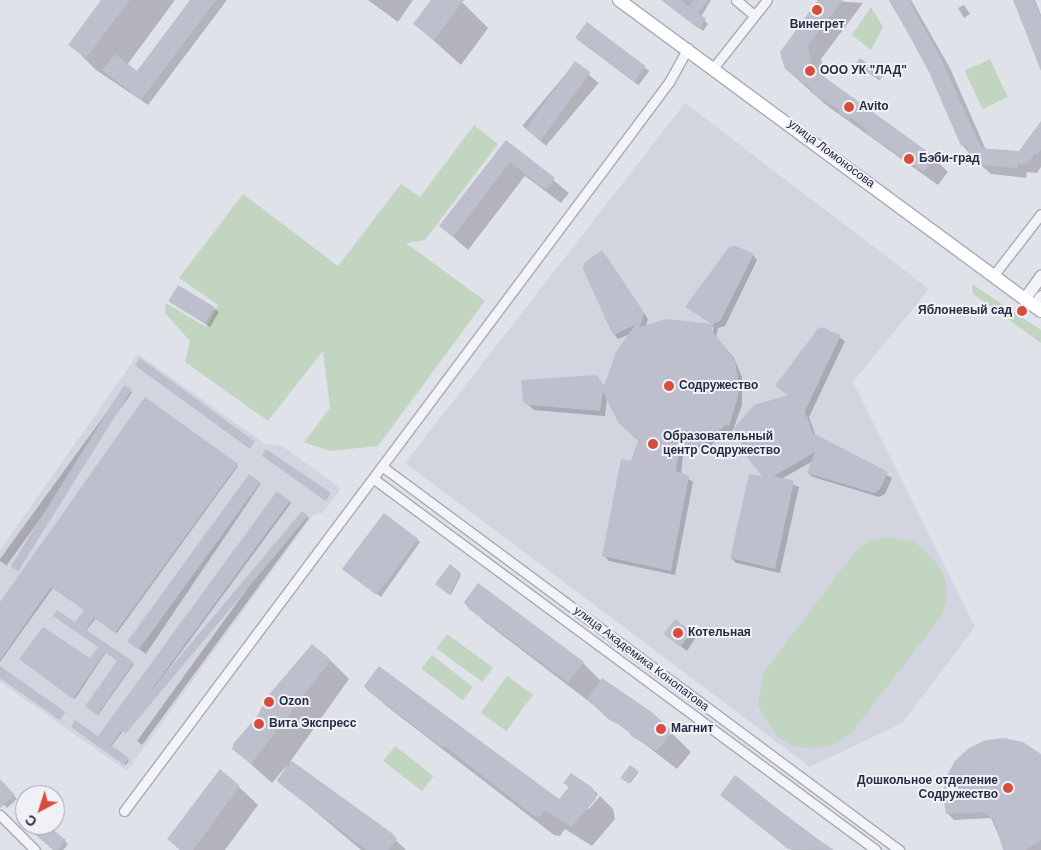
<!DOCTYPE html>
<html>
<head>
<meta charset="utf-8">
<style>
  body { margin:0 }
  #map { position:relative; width:1041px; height:850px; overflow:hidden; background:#e0e2ea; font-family:Arial,sans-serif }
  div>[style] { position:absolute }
  .built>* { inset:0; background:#d2d4df }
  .green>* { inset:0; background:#c1d5c1; transform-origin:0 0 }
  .shadow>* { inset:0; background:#0003; transform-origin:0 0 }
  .building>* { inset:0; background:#bdbfcd; transform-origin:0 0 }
  .roads { filter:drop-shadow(1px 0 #a8abb8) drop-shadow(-1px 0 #a8abb8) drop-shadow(0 1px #a8abb8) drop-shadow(0 -1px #a8abb8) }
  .minor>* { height:9px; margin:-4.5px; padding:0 4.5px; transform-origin:4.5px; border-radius:4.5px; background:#f3f4f8 }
  .tertiary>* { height:11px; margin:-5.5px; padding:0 5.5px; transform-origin:5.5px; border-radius:5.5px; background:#f3f4f8 }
  .secondary>* { height:12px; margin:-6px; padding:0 6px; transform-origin:6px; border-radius:6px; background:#fff }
  .dots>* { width:14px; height:14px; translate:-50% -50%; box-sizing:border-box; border:2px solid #f0f1f7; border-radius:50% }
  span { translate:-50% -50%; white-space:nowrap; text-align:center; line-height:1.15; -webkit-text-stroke:4px #f0f1f7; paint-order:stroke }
  .poi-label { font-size:12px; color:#272b43; font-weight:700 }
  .left { translate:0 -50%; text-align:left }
  .right { translate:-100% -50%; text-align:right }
  .street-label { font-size:12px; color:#272b43 }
  .north { position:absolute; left:15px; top:785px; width:50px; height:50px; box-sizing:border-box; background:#f0f1f7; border:1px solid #a0a2af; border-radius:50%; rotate:220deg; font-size:14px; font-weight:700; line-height:20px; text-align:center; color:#272b43 }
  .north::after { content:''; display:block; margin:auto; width:18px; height:22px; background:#d84c3c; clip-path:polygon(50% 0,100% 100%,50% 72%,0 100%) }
</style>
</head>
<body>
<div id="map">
  <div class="built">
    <div style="clip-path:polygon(685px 103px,929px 289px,853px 382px,975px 627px,902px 723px,810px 767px,405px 463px)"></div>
    <div style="clip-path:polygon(138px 354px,265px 444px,281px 445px,341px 489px,322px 513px,313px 515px,127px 771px,0 682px,0 550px)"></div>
  </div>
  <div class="green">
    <div style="clip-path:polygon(871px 7px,883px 27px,871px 50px,852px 35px)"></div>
    <div style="left:990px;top:59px;width:42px;height:28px;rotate:65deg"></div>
    <div style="clip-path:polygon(474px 125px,498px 144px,425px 240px,406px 243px,485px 301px,378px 446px,329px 451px,304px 442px,330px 408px,323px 351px,268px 421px,185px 362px,190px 341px,165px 313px,166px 303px,206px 327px,218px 305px,179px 278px,243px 194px,338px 266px,401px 184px,420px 197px)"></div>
    <div style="clip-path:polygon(972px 284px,1041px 330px,1041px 343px,973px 294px)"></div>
    <div style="clip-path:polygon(889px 537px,915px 542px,938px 564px,946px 582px,946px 601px,942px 615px,853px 731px,837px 743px,817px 748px,796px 747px,777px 737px,758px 705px,764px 672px,857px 549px,871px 540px)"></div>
    <div style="left:447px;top:634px;width:57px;height:18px;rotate:36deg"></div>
    <div style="left:432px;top:655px;width:52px;height:17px;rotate:38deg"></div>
    <div style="left:507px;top:676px;width:32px;height:45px;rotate:36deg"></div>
    <div style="left:395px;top:746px;width:49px;height:19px;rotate:38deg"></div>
  </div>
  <div class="shadow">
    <div style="clip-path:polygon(103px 0,175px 0,127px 65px,137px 72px,191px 0,227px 0,148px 105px,96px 70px,70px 44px)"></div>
    <div style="clip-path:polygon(368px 0,413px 0,398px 22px)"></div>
    <div style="clip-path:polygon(432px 0,460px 0,488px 28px,461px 65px,415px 24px)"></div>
    <div style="clip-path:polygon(662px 0,711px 0,701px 17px,708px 24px,703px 31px)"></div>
    <div style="clip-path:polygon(820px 0,863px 3px,821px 59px,825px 79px,934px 158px,948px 172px,938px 185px,826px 105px,786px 69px)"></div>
    <div style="clip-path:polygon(889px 0,911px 0,950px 68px,986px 150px,1019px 152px,1041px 123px,1041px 167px,1037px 173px,1027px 172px,1026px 178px,991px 174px,973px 158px,963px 146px,930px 71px)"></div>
    <div style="clip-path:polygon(1015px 0,1035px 0,1041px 15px,1041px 62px)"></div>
    <div style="clip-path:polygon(964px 5px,970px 14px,964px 18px,958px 8px)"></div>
    <div style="left:587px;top:24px;width:78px;height:18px;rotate:37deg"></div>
    <div style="left:575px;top:63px;width:31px;height:82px;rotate:40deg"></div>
    <div style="clip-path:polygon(507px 142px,569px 193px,561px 203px,525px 176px,468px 250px,441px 226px)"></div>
    <div style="clip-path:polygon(evenodd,753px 255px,757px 260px,725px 326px,718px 328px,716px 337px,734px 358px,742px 377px,742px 405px,733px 430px,705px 449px,683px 455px,681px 474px,693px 482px,675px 575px,609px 561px,604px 556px,639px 440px,607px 398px,605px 416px,534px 410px,524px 401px,596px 376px,605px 387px,630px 334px,618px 339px,614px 334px,606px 256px,648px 319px,646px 326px,666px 320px,713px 325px,687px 307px,753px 255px,711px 327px,714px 327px,711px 338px,711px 327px)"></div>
    <div style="clip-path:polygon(169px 301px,214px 308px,219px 312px,210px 327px)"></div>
    <div style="clip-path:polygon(824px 328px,845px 341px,809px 417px,816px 437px,892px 478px,885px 494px,879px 497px,813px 477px,808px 473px,813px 461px,781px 479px,799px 487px,780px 573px,736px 563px,731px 558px,765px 478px,735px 429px,790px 396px,781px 390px,816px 331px)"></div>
    <div style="left:125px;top:387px;width:9px;height:214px;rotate:36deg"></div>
    <div style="clip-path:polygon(145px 398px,238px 466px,117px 633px,96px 618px,86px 631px,134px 664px,98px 715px,87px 706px,119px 661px,106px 652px,75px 699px,21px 659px,91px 660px,99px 647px,76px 624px,85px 610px,53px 588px,0 662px,0 604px)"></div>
    <div style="left:249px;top:476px;width:14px;height:205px;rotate:34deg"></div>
    <div style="clip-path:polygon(278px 493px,291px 503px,111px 747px,129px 760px,126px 765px,72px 727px,98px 737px)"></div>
    <div style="clip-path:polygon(302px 513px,309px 518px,142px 745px,137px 741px)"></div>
    <div style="clip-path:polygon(417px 540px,420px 542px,381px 597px,345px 570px)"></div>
    <div style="clip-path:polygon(450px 566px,461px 575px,451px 595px,436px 584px)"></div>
    <div style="clip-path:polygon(465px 602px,583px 663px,601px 681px,652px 714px,691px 752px,677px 769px,485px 622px)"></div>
    <div style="clip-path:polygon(691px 633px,696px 637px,687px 651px,670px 638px)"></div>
    <div style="clip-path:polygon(330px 660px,349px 679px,290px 762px,379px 824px,406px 850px,361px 850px,278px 780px,288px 764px,272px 783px,234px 749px)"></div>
    <div style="clip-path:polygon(365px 685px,559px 801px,592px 789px,598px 794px,587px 807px,589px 809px,600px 796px,613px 809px,615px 819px,592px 846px,565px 829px,560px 836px,554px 835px,385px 705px)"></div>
    <div style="clip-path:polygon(1041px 755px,1041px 850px,1005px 850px,991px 818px,954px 820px,947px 813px)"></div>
    <div style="left:630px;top:767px;width:10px;height:13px;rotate:37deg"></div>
    <div style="clip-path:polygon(735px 777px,832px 850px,792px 850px,728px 801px)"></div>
    <div style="clip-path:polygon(4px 785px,17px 799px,7px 808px,0 800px,0 788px)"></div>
    <div style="clip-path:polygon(238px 786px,258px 805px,225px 850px,180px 850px,169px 839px)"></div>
    <div style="clip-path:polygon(25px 825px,45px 825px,68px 844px,63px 850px,54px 850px)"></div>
  </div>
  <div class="building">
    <div style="clip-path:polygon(101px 0,130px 0,86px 58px,68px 45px)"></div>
    <div style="clip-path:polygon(190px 0,216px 0,141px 100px,102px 70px,115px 54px,137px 71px)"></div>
    <div style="clip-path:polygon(431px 0,464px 0,434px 40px,413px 24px)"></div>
    <div style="clip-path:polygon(661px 0,681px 0,689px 7px,694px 0,708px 0,698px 13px,706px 19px,699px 29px)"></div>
    <div style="clip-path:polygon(818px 0,843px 0,808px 45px,812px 68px,935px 157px,924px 172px,866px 133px,868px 130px,850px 117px,848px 119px,838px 112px,840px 110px,810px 92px,812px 89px,785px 69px,780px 52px)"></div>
    <div style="clip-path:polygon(890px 0,909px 0,940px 57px,981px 148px,1019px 151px,1041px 121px,1041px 150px,1037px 155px,1035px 153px,1027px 164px,1018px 163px,1017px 168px,980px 165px,980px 159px,972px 159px,966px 145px,961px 146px,929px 72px)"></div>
    <div style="clip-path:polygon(1013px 0,1034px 0,1041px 18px,1041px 71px)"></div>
    <div style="left:587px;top:22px;width:73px;height:19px;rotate:37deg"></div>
    <div style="left:860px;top:58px;width:29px;height:7px;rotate:36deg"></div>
    <div style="left:575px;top:61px;width:19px;height:84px;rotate:36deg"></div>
    <div style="clip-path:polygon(506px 140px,555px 178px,546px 190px,510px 162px,453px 237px,439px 226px)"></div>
    <div style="clip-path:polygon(736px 246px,754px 254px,720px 321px,713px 324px,712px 331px,735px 361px,739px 387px,737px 400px,729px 426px,726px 425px,701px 445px,679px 451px,676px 471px,689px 476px,671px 571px,602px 556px,621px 459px,631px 461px,638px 441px,618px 422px,603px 392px,600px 411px,528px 405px,523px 402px,521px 380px,597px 375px,604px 386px,616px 352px,635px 325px,613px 335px,583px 269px,584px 263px,602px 250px,644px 313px,640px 327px,666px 319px,712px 324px,685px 307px,729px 247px)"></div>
    <div style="left:178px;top:285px;width:43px;height:19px;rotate:31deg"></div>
    <div style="clip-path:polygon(819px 327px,841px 335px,805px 411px,813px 433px,888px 472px,880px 489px,874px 493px,807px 473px,815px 452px,774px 476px,794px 481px,775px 569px,730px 558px,749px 474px,762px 476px,743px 452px,739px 432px,733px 429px,754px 405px,788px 395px,775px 386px)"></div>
    <div style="left:140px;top:358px;width:142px;height:9px;rotate:36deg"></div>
    <div style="left:124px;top:385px;width:9px;height:214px;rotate:32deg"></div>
    <div style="clip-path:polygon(145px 397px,238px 464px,115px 633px,94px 618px,86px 630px,134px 662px,97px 715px,85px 706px,117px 661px,105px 652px,73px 699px,19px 659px,43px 627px,90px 658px,98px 647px,53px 616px,57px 610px,75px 622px,84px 610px,51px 587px,0 660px,0 602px)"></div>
    <div style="clip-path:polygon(266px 449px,331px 493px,326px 501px,262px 456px)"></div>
    <div style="left:249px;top:474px;width:14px;height:207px;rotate:36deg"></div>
    <div style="clip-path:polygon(277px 491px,290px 501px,111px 745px,129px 758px,124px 765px,71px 727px,75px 720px,98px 736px)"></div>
    <div style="left:302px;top:511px;width:8px;height:284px;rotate:40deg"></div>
    <div style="left:384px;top:513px;width:43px;height:70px;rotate:37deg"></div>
    <div style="clip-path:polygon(450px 564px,461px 573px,449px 595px,435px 584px)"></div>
    <div style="clip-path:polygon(478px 583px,584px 662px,568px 682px,469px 609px,464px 602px)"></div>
    <div style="left:675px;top:619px;width:21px;height:19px;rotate:37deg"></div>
    <div style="clip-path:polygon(312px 644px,330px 659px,328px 664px,251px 764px,232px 749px,234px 743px,258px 715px,267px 697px)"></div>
    <div style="left:0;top:666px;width:80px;height:10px;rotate:35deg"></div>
    <div style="clip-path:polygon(379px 666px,559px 799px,569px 787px,563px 783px,571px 773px,593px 788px,596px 799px,571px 827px,545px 810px,540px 817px,533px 815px,445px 746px,443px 748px,368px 691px,364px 686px)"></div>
    <div style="clip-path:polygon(602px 678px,653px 713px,672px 731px,657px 751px,631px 736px,627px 729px,608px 719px,587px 699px)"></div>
    <div style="clip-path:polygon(1004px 738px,1023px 742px,1041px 754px,1041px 840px,1026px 850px,1003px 850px,994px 820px,983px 812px,946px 814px,943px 795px,946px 777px,955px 761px,969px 748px,986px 740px)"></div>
    <div style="clip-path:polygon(292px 761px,393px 834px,397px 839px,388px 850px,367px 850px,281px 785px,277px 780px)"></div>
    <div style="left:630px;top:765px;width:10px;height:16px;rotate:37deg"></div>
    <div style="clip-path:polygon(220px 769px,239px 785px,237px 790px,193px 850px,180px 850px,167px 839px)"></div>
    <div style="clip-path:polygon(735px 775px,803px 829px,834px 850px,788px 849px,720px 795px)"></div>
    <div style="clip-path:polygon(0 779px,15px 795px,0 808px)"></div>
    <div style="clip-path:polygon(25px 809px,25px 825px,47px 825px,66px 840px,58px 850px,53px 850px,16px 818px)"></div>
  </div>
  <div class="roads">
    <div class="minor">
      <div style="left:736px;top:0;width:23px;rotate:40deg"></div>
      <div style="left:714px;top:67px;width:85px;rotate:-51.7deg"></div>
      <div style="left:993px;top:276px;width:78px;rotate:-52.3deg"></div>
      <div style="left:383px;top:467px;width:643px;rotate:36.58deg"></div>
      <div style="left:374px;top:479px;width:624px;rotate:36.47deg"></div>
      <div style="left:124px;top:811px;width:910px;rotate:-53.22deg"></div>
      <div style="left:669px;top:82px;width:39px;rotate:-61deg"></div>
      <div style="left:0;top:815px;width:49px;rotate:45deg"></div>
    </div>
    <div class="tertiary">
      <div style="left:1024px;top:299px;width:29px;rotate:-54deg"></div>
      <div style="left:1034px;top:306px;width:12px;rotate:-55deg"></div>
    </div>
    <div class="secondary">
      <div style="left:619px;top:0;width:524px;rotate:36.39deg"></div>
    </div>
  </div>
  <div class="dots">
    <div style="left:817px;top:10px;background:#d84c3c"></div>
    <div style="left:810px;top:71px;background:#d84c3c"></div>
    <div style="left:849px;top:107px;background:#d84c3c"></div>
    <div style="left:909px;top:159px;background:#d84c3c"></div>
    <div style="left:1022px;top:311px;background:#d84c3c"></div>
    <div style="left:669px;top:386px;background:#d84c3c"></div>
    <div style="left:653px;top:444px;background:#d84c3c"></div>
    <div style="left:678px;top:633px;background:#d84c3c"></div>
    <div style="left:269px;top:702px;background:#d84c3c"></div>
    <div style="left:259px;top:724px;background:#d84c3c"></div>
    <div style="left:661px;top:729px;background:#d84c3c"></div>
    <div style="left:1008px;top:788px;background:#d84c3c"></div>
  </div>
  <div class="poi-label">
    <span style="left:817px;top:25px">Винегрет</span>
    <span class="left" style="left:820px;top:71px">ООО УК "ЛАД"</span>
    <span class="left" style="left:859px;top:107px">Avito</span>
    <span class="left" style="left:919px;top:159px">Бэби-град</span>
    <span class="right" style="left:1012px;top:311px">Яблоневый сад</span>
    <span class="left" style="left:679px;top:386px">Содружество</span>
    <span class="left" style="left:663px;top:444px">Образовательный<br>центр Содружество</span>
    <span class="left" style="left:688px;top:633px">Котельная</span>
    <span class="left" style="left:279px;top:702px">Ozon</span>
    <span class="left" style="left:269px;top:724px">Вита Экспресс</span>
    <span class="left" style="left:671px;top:729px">Магнит</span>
    <span class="right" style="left:998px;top:788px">Дошкольное отделение<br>Содружество</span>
  </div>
  <div class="street-label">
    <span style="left:831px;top:154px;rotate:37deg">улица Ломоносова</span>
    <span style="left:641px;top:659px;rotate:37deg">улица Академика Конопатова</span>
  </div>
  <div class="north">С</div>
</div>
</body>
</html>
